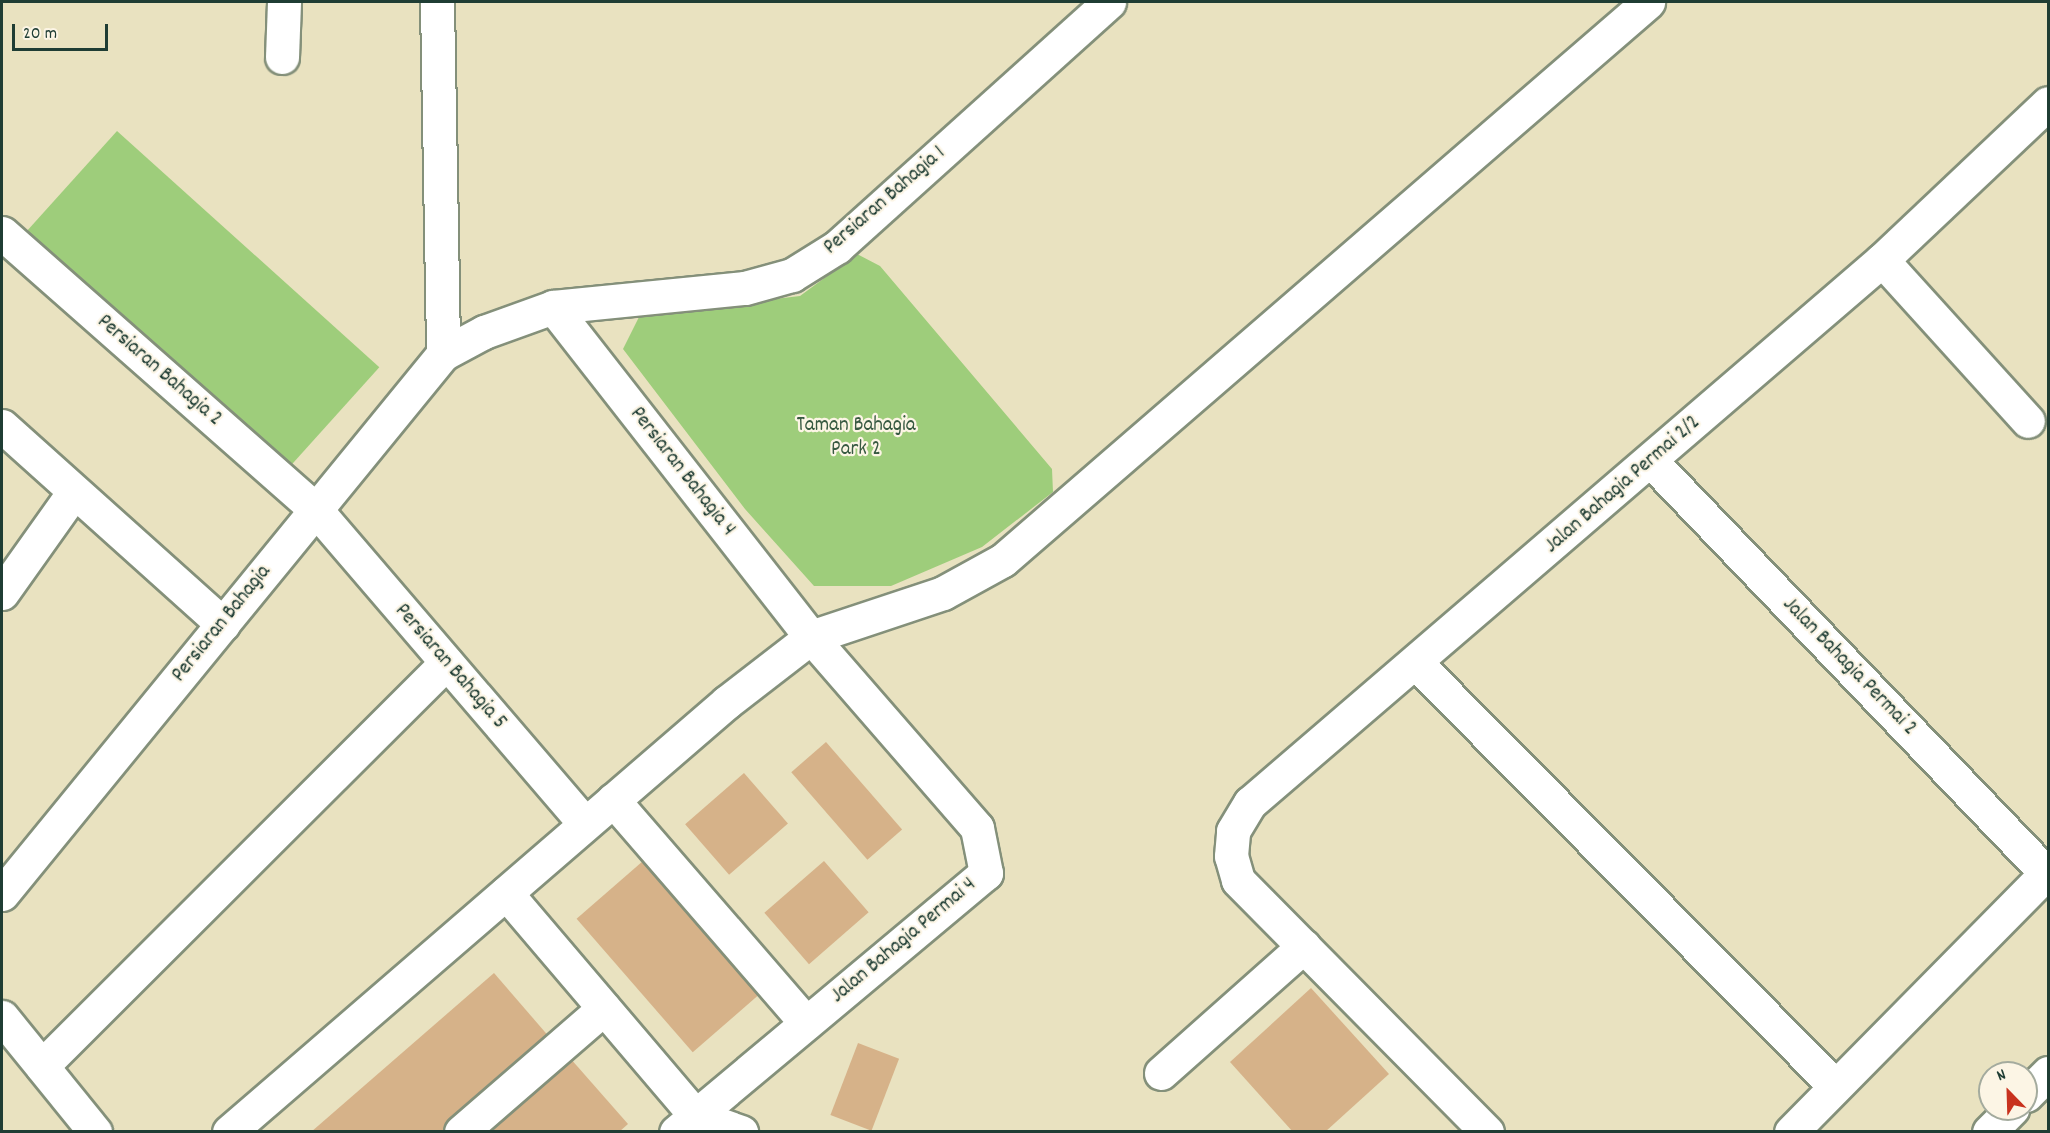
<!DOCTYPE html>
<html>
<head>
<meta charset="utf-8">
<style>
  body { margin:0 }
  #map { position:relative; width:2050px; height:1133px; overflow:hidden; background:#e9e2c0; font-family:Dekko,sans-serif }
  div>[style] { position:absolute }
  .green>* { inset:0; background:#9ecd7b; transform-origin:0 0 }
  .building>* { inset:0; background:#d6b289; transform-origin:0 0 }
  .roads { filter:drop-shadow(2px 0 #84907a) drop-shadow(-2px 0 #84907a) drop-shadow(0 2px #84907a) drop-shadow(0 -2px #84907a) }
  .minor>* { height:33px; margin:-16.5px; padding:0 16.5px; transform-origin:16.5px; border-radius:16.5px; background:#fff }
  span { translate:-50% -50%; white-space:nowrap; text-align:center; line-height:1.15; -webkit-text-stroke:4.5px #fcf5e5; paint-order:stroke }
  .street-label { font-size:21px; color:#1f3d34 }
  .park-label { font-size:21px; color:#385a42 }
  .frame { position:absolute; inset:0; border:3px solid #1f3d34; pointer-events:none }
  .north { position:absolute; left:1978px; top:1061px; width:60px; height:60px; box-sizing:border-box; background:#fcf5e5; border:2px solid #a4ab9e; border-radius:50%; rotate:337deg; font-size:16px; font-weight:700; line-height:24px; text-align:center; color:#1f3d34 }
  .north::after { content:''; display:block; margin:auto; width:21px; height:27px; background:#c8321e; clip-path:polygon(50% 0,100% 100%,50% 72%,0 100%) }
  .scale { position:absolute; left:12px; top:24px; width:96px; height:27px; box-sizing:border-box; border:3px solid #1f3d34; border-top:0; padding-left:8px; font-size:18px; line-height:21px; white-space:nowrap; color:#1f3d34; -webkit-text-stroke:4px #fcf5e5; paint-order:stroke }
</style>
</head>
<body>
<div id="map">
  <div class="green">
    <div style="left:117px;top:131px;width:353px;height:139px;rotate:42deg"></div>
    <div style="clip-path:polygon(857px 254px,880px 266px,1052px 469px,1053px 492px,982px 547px,891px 586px,814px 586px,745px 509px,623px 349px,640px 315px,800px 296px)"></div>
  </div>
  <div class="building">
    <div style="left:826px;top:742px;width:116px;height:46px;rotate:49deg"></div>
    <div style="left:744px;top:773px;width:67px;height:78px;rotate:49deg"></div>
    <div style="left:643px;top:861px;width:177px;height:88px;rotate:49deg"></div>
    <div style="left:824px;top:861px;width:68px;height:79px;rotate:49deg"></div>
    <div style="clip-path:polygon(494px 973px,551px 1039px,444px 1132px,311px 1132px)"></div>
    <div style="clip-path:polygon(1311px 988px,1389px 1074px,1325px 1132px,1293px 1132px,1230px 1062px)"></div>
    <div style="left:858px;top:1043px;width:44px;height:77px;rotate:21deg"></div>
    <div style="clip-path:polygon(570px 1058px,628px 1124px,619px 1132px,485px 1132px)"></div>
  </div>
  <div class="roads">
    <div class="minor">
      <div style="left:437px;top:2px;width:352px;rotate:89deg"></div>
      <div style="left:282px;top:57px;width:55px;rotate:-87.9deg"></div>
      <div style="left:2px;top:233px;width:419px;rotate:41.4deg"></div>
      <div style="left:316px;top:510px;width:413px;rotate:49.4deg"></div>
      <div style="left:1882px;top:260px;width:217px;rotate:47.8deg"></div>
      <div style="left:553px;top:307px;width:419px;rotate:52deg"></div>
      <div style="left:811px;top:637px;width:253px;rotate:49deg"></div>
      <div style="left:977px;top:828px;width:46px;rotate:78.7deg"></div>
      <div style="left:986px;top:873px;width:404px;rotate:140.1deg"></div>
      <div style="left:2px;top:426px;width:297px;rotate:41.9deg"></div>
      <div style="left:1651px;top:461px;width:571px;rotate:46.21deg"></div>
      <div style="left:2px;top:593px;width:123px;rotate:-54.6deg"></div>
      <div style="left:1415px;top:662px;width:597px;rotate:45.27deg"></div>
      <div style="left:613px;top:800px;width:295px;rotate:49.1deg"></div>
      <div style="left:506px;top:893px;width:293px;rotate:49.6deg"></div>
      <div style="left:696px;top:1116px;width:48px;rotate:19.6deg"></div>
      <div style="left:2px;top:894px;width:697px;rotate:-50.76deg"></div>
      <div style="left:443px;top:354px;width:47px;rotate:-28.2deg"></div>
      <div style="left:484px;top:332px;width:73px;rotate:-19.9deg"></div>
      <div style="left:553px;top:307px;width:193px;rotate:-5.7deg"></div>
      <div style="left:745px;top:288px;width:49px;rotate:-15.5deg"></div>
      <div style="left:792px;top:275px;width:53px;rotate:-31.9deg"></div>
      <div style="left:837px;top:247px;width:366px;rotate:-42deg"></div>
      <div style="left:2px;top:1017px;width:148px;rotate:51deg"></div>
      <div style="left:42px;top:1066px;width:571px;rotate:-44.93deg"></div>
      <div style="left:1161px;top:1073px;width:191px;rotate:-41.6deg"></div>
      <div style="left:2026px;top:1095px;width:31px;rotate:-45deg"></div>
      <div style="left:229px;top:1132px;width:658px;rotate:-40.81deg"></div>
      <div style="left:727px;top:702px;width:106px;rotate:-37.7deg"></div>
      <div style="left:811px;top:637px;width:139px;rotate:-18.4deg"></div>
      <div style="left:943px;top:593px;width:68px;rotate:-28.8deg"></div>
      <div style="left:1003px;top:560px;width:853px;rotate:-40.86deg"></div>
      <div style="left:461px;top:1132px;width:189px;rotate:-40.9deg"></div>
      <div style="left:1487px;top:1132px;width:354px;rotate:-134.7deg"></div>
      <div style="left:1238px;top:880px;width:25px;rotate:-106deg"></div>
      <div style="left:1231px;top:856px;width:25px;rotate:-85deg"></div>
      <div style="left:1233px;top:831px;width:33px;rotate:-59deg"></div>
      <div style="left:1250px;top:803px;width:833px;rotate:-40.67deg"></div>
      <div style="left:1882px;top:260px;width:228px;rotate:-43.4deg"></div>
      <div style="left:1791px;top:1132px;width:366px;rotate:-45.4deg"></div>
      <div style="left:1989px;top:1132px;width:33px;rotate:-45deg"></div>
    </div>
  </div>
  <div class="street-label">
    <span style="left:885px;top:201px;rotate:-41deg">Persiaran Bahagia 1</span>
    <span style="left:159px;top:371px;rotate:41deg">Persiaran Bahagia 2</span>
    <span style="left:682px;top:472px;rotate:52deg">Persiaran Bahagia 4</span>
    <span style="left:1623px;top:485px;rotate:-41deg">Jalan Bahagia Permai 2/2</span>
    <span style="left:222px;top:624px;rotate:-51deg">Persiaran Bahagia</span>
    <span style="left:450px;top:667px;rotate:49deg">Persiaran Bahagia 5</span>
    <span style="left:1849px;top:667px;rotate:46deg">Jalan Bahagia Permai 2</span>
    <span style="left:904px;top:941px;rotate:-40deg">Jalan Bahagia Permai 4</span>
  </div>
  <div class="park-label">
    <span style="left:856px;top:438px">Taman Bahagia<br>Park 2</span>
  </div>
  <div class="frame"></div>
  <div class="north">N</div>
  <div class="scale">20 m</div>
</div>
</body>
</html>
